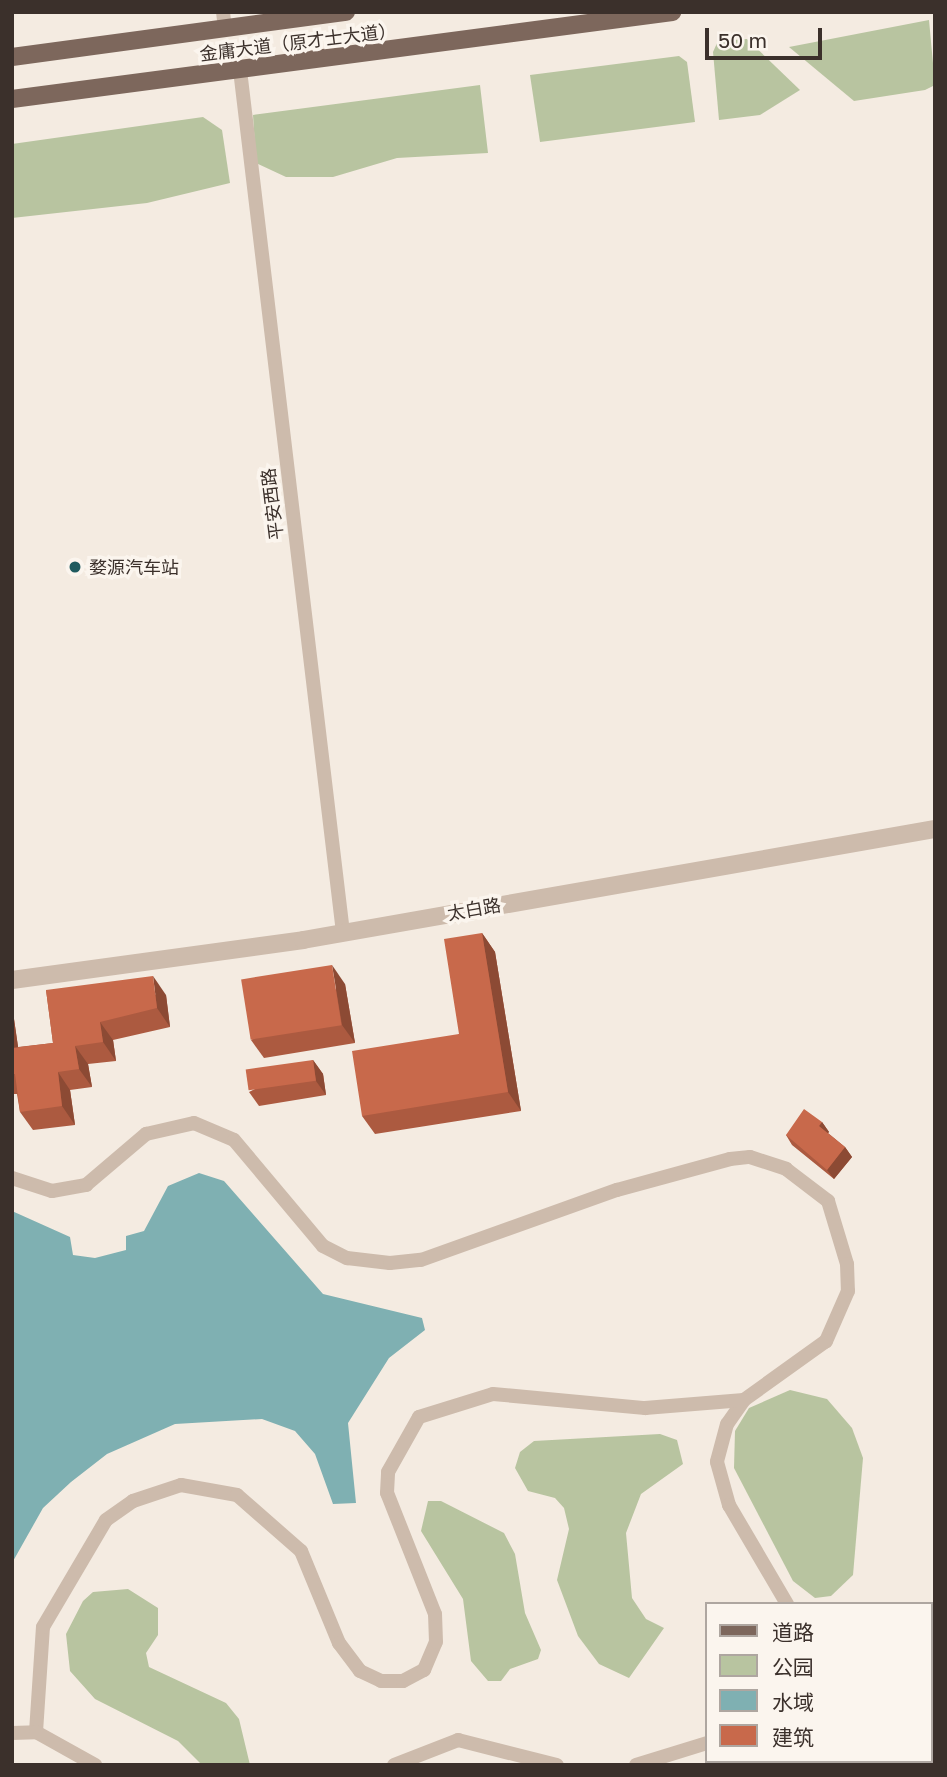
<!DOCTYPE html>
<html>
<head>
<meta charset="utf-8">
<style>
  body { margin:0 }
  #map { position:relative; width:947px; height:1777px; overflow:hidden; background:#f4ebe1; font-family:"Golos Text","Noto Sans SC",sans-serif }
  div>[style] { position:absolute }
  .green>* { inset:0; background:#b8c4a0 }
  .water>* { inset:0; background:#7fb0b2 }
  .minor>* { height:14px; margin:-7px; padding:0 7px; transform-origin:7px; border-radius:7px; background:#cdbbac }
  .tertiary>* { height:18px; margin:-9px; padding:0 9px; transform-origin:9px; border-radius:9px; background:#cdbbac }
  .primary>* { height:18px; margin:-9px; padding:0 9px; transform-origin:9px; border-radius:9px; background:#7d675c }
  .wall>* { inset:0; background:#ac5a40 }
  .shaded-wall>* { inset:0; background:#8c4a34 }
  .building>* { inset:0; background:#c8694b; transform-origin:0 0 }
  .dots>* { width:19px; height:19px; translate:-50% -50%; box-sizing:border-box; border:4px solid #fbf5ee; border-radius:50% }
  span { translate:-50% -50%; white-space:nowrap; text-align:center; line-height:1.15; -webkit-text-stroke:7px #fbf5ee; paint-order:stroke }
  .street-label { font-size:18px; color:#3b302b }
  .poi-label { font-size:18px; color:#3b302b }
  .left { translate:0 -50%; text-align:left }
  .frame { position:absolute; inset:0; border:14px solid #3b302b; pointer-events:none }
  .legend { position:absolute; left:705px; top:1602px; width:228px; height:161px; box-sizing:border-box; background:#fbf5ee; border:2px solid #aea6a0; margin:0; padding:9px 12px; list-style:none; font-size:21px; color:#3b302b }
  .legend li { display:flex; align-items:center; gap:14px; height:35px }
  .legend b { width:35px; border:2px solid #aea6a0 }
  .scale { position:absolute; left:705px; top:28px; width:117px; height:32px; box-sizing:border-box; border:4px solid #3b302b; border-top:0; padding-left:9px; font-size:21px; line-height:24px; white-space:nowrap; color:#3b302b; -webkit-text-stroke:5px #fbf5ee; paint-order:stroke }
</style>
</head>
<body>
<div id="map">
  <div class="green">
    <div style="clip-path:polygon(929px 20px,935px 85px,925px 90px,854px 101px,789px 47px)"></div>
    <div style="clip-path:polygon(747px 39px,800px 90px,760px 115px,719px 120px,713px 52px,718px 41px)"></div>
    <div style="clip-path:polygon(679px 56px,687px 62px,695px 122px,540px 142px,530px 75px)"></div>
    <div style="clip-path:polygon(480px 85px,488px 153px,397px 158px,333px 177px,286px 177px,256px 163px,253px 115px)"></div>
    <div style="clip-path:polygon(203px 117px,222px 130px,230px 183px,147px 203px,12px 218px,12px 144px)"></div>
    <div style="clip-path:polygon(790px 1390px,827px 1399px,852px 1428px,863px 1458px,853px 1575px,831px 1596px,815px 1598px,793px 1581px,734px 1468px,735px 1431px,749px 1408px)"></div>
    <div style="clip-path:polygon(660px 1434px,677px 1440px,683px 1464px,641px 1494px,626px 1533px,632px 1598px,646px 1619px,664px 1628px,629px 1678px,599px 1664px,578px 1636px,557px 1580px,569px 1529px,564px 1508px,555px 1498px,528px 1491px,515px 1468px,520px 1452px,534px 1441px)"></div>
    <div style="clip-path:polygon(428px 1501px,441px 1501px,504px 1533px,515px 1554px,525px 1613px,541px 1650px,538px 1659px,510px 1669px,501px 1681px,488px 1681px,471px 1661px,463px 1599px,421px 1531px)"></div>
    <div style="clip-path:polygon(128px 1589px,158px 1608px,158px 1635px,146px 1653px,149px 1667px,226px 1703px,239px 1719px,250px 1765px,202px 1765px,178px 1741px,95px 1699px,70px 1671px,66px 1634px,83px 1601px,93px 1592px)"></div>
  </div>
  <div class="water">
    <div style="clip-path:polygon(199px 1173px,224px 1181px,323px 1294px,422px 1318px,425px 1330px,389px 1358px,348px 1423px,356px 1503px,333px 1504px,315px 1454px,295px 1431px,262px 1419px,175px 1424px,107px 1454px,71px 1482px,43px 1508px,12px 1563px,12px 1211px,70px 1237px,73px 1255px,95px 1258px,126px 1250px,126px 1236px,144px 1231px,168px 1186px)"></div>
  </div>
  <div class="minor">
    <div style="left:223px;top:12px;width:16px;rotate:83deg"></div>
    <div style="left:240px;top:70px;width:869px;rotate:83.19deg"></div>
    <div style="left:12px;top:1178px;width:42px;rotate:18deg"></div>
    <div style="left:52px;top:1191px;width:35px;rotate:-10deg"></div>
    <div style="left:86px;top:1185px;width:79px;rotate:-40.4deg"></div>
    <div style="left:146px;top:1134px;width:49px;rotate:-12.9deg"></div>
    <div style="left:194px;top:1123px;width:43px;rotate:23deg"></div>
    <div style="left:234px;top:1140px;width:138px;rotate:50deg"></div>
    <div style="left:323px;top:1246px;width:27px;rotate:27deg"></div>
    <div style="left:347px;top:1258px;width:43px;rotate:6.6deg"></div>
    <div style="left:390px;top:1263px;width:31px;rotate:-6deg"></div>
    <div style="left:421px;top:1260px;width:208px;rotate:-19.7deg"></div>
    <div style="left:617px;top:1190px;width:117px;rotate:-15.3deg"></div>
    <div style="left:730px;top:1159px;width:20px;rotate:-6deg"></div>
    <div style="left:750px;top:1157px;width:38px;rotate:18deg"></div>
    <div style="left:786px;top:1169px;width:53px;rotate:37.3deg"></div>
    <div style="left:828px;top:1201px;width:66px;rotate:73.2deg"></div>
    <div style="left:847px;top:1264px;width:27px;rotate:88deg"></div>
    <div style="left:848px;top:1291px;width:55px;rotate:113.7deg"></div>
    <div style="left:826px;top:1341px;width:101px;rotate:144.3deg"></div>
    <div style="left:744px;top:1400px;width:29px;rotate:125deg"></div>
    <div style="left:727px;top:1424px;width:39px;rotate:105deg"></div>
    <div style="left:717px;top:1462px;width:45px;rotate:74.4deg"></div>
    <div style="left:729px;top:1505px;width:115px;rotate:59.6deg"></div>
    <div style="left:36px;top:1732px;width:105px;rotate:-86.2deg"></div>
    <div style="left:43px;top:1627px;width:124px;rotate:-59.5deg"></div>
    <div style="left:106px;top:1520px;width:33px;rotate:-35deg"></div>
    <div style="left:133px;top:1501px;width:51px;rotate:-18.4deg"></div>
    <div style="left:181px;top:1485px;width:57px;rotate:10.1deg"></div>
    <div style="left:237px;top:1495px;width:85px;rotate:41.2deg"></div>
    <div style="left:301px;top:1551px;width:100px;rotate:67.6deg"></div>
    <div style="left:339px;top:1643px;width:35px;rotate:53deg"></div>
    <div style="left:360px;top:1671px;width:23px;rotate:25deg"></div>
    <div style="left:381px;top:1681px;width:22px"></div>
    <div style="left:403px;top:1681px;width:24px;rotate:-28deg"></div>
    <div style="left:424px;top:1670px;width:30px;rotate:-67deg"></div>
    <div style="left:436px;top:1642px;width:28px;rotate:-92deg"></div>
    <div style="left:435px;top:1614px;width:130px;rotate:-111.6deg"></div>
    <div style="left:387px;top:1493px;width:21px;rotate:-87deg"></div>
    <div style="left:388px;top:1472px;width:63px;rotate:-60.6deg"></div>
    <div style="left:419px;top:1417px;width:77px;rotate:-17.3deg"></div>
    <div style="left:493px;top:1394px;width:153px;rotate:5.3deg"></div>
    <div style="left:645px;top:1408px;width:99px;rotate:-4.6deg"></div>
    <div style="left:12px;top:1733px;width:24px;rotate:-2deg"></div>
    <div style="left:36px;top:1732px;width:68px;rotate:29.2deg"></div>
    <div style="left:394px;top:1765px;width:69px;rotate:-21.3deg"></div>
    <div style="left:458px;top:1740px;width:102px;rotate:14.2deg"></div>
    <div style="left:636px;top:1765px;width:74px;rotate:-17.2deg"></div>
  </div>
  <div class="tertiary">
    <div style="left:12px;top:980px;width:294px;rotate:-7.8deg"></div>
    <div style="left:303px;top:940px;width:642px;rotate:-9.96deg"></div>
  </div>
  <div class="primary">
    <div style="left:12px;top:57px;width:337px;rotate:-7.7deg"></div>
    <div style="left:12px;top:99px;width:666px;rotate:-7.51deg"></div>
  </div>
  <div class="wall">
    <div style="clip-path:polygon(482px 933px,495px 952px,521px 1111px,375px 1134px,362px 1116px,459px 1034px)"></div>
    <div style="clip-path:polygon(345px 984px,355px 1043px,264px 1058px,251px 1040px)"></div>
    <div style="clip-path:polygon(46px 990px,166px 995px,170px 1027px,113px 1040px,116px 1061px,88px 1064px,92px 1087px,70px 1090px,75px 1125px,33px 1130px,20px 1112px,17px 1094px,12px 1094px,12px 1016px,14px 1019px,18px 1047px,53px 1043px)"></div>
    <div style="clip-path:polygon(313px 1060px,323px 1074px,326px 1095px,259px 1106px,249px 1092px)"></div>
    <div style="clip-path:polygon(822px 1122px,829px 1132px,828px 1133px,845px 1147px,852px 1157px,834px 1179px,792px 1145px,786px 1135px)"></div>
  </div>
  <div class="shaded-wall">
    <div style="clip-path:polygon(482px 933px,495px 952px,521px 1111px,508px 1092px)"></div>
    <div style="clip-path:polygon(332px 965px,345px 984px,355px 1043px,342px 1025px)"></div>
    <div style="clip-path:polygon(153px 976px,166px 995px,170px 1027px,157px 1008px)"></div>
    <div style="clip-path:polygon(12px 1016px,14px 1019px,21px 1067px,12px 1055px)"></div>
    <div style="clip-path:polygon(100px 1022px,113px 1040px,116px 1061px,103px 1042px)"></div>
    <div style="clip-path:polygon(75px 1046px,88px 1064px,92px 1087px,79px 1069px)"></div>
    <div style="clip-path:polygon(313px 1060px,323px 1074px,326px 1095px,316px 1081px)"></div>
    <div style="clip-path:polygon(58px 1072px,70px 1090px,75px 1125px,62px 1106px)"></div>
    <div style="clip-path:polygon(822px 1122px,829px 1132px,825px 1136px,819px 1126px)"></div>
    <div style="clip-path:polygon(845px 1147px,852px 1157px,834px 1179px,827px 1170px)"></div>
  </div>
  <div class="building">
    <div style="clip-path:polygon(482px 933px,508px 1092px,362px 1116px,352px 1051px,459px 1034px,444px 939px)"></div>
    <div style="left:332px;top:965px;width:61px;height:92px;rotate:81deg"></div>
    <div style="clip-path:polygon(153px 976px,157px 1008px,100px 1022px,103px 1042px,75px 1046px,79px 1069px,58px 1072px,62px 1106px,20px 1112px,15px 1074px,12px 1074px,12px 1048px,53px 1043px,46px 990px)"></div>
    <div style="left:313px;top:1060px;width:21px;height:68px;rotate:82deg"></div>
    <div style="clip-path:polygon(804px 1109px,822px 1122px,819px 1126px,845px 1147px,827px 1170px,786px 1135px)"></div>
  </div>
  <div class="dots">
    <div style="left:75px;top:567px;background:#1f5a5e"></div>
  </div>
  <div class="street-label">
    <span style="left:298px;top:42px;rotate:-7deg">金庸大道（原才士大道）</span>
    <span style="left:272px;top:504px;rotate:-97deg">平安西路</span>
    <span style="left:474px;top:909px;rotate:-10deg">太白路</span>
  </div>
  <div class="poi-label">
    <span class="left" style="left:89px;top:567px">婺源汽车站</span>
  </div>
  <div class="frame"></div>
  <ul class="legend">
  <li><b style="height:9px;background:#7d675c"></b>道路</li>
  <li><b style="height:19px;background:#b8c4a0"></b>公园</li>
  <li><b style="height:19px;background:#7fb0b2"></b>水域</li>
  <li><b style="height:19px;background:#c8694b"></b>建筑</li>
  </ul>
  <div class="scale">50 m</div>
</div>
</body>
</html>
